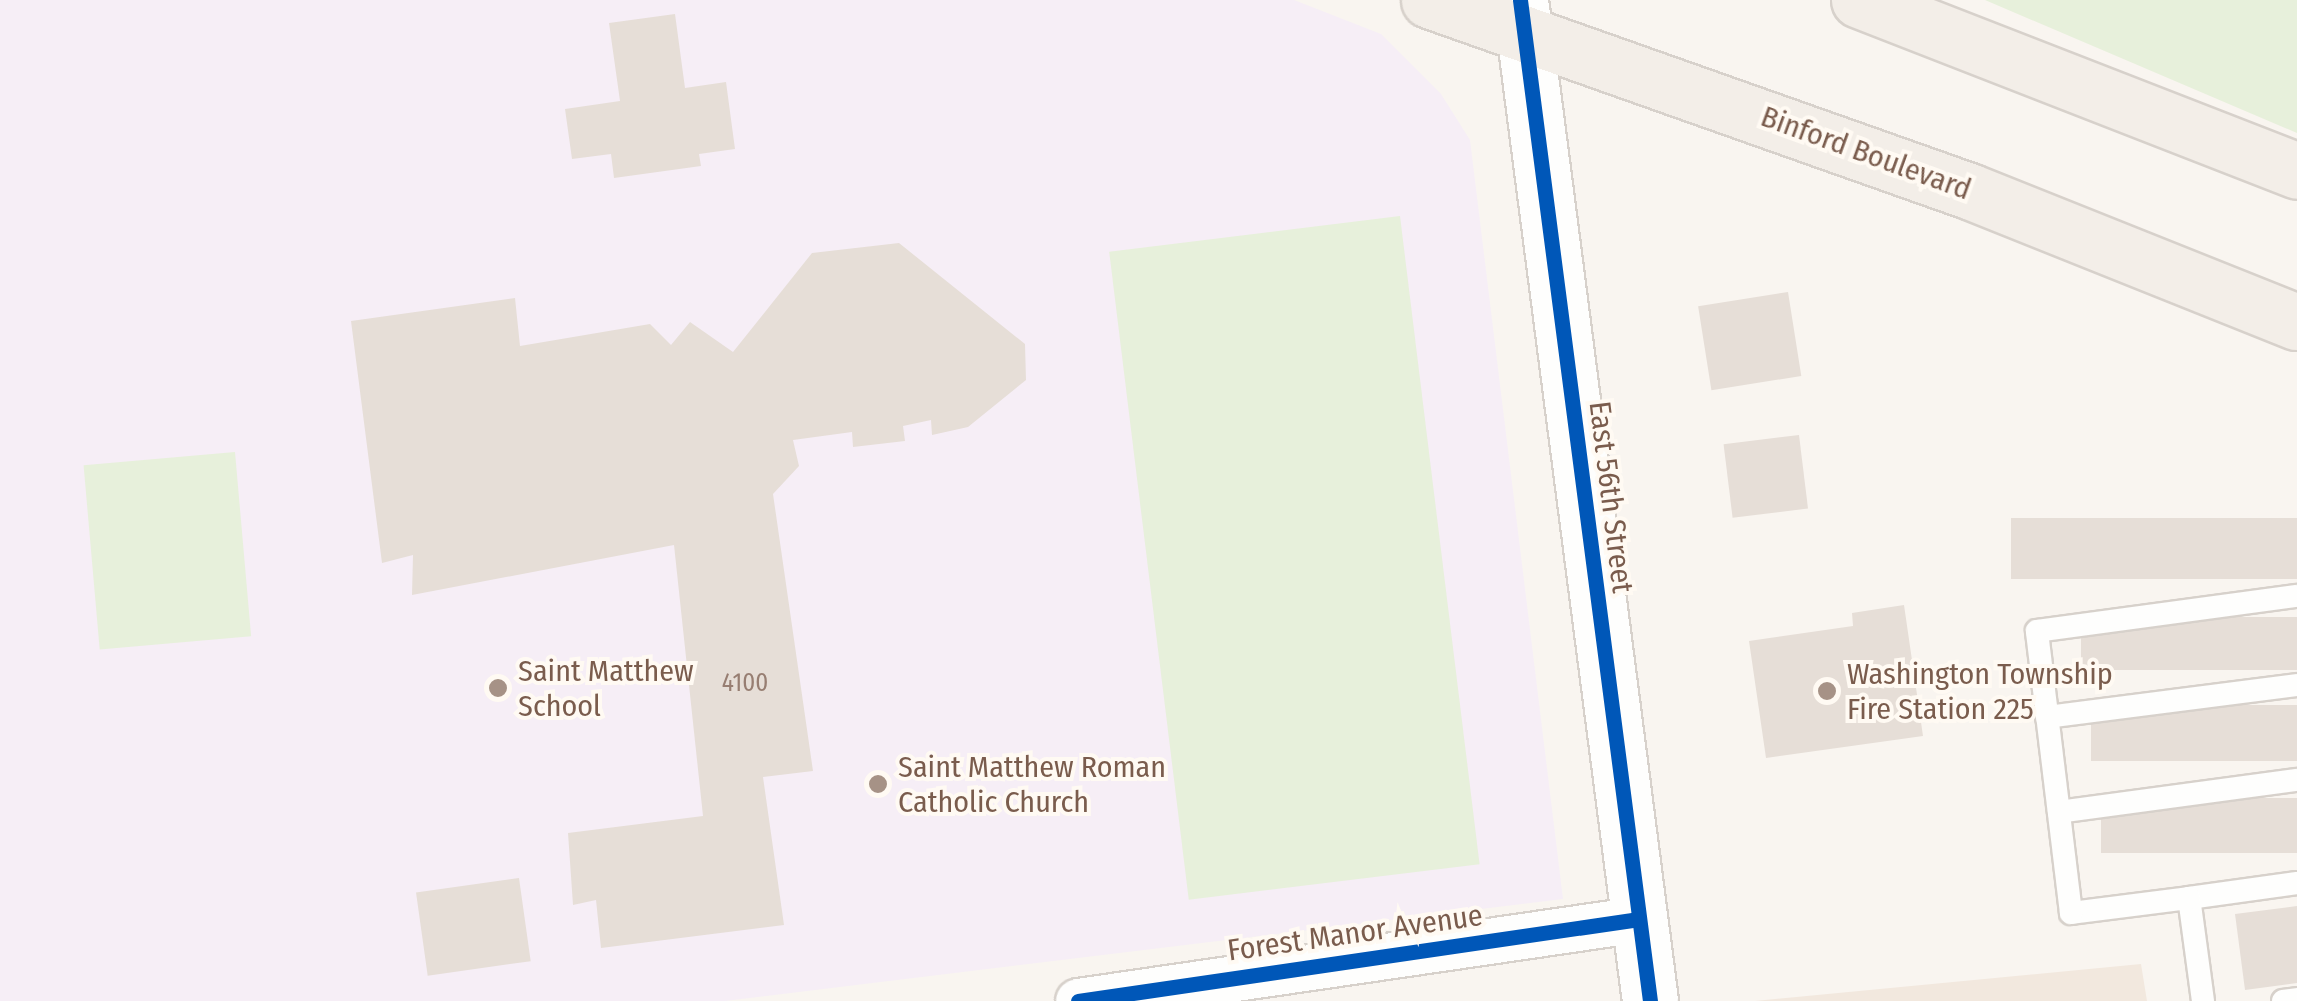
<!DOCTYPE html>
<html>
<head>
<meta charset="utf-8">
<style>
  body { margin:0 }
  #map { position:relative; width:2297px; height:1001px; overflow:hidden; background:#f9f5f0; font-family:"Fira Sans Condensed",sans-serif }
  div>[style] { position:absolute }
  .residential>* { inset:0; background:#f2e8de }
  .education>* { inset:0; background:#f6eef6 }
  .green>* { inset:0; background:#e7f0db; transform-origin:0 0 }
  .building>* { inset:0; background:#e6ded7; transform-origin:0 0 }
  .roads { filter:drop-shadow(2px 0 #d7d1cb) drop-shadow(-2px 0 #d7d1cb) drop-shadow(0 2px #d7d1cb) drop-shadow(0 -2px #d7d1cb) }
  .lane>* { height:22px; margin:-11px; padding:0 11px; transform-origin:11px; border-radius:11px; background:#fefefd }
  .street>* { height:45px; margin:-22.5px; padding:0 22.5px; transform-origin:22.5px; border-radius:22.5px; background:#fefefd }
  .secondary>* { height:55px; margin:-27.5px; padding:0 27.5px; transform-origin:27.5px; border-radius:27.5px; background:#fefefd }
  .primary>* { height:55px; margin:-27.5px; padding:0 27.5px; transform-origin:27.5px; border-radius:27.5px; background:#f3eee8 }
  .cycleway>* { height:15px; margin:-7.5px; padding:0 7.5px; transform-origin:7.5px; border-radius:7.5px; background:#0057b8 }
  .dots>* { width:28px; height:28px; translate:-50% -50%; box-sizing:border-box; border:5px solid #fffaf3; border-radius:50% }
  span { translate:-50% -50%; white-space:nowrap; text-align:center; line-height:1.15; -webkit-text-stroke:8px #fffaf3; paint-order:stroke }
  .number-label { font-size:25px; color:#977e72 }
  .number-label span { -webkit-text-stroke-width:0 }
  .street-label { font-size:30px; color:#7a5c4d }
  .poi-label { font-size:30px; color:#7a5c4d }
  .left { translate:0 -50%; text-align:left }
</style>
</head>
<body>
<div id="map">
  <div class="residential">
    <div style="clip-path:polygon(2141px 964px,2147px 1001px,1755px 1001px)"></div>
  </div>
  <div class="education">
    <div style="clip-path:polygon(0 0,1294px 0,1381px 34px,1441px 94px,1470px 140px,1563px 899px,725px 1001px,0 1001px)"></div>
  </div>
  <div class="green">
    <div style="clip-path:polygon(1985px 0,2297px 0,2297px 133px)"></div>
    <div style="left:1400px;top:216px;width:653px;height:293px;rotate:83deg"></div>
    <div style="left:235px;top:452px;width:185px;height:152px;rotate:85deg"></div>
  </div>
  <div class="building">
    <div style="clip-path:polygon(675px 14px,685px 88px,726px 82px,735px 149px,699px 154px,701px 166px,614px 178px,611px 154px,572px 159px,565px 109px,620px 101px,609px 23px)"></div>
    <div style="clip-path:polygon(899px 243px,1025px 344px,1026px 380px,968px 427px,932px 435px,931px 420px,903px 426px,905px 441px,853px 447px,852px 432px,793px 440px,799px 466px,773px 494px,813px 771px,763px 777px,784px 925px,601px 948px,596px 900px,573px 905px,568px 833px,703px 816px,674px 545px,412px 595px,413px 555px,382px 563px,351px 321px,515px 298px,520px 346px,650px 324px,671px 345px,690px 322px,733px 352px,812px 253px)"></div>
    <div style="left:1788px;top:292px;width:85px;height:91px;rotate:81deg"></div>
    <div style="left:1799px;top:435px;width:74px;height:76px;rotate:83deg"></div>
    <div style="left:2297px;top:518px;width:61px;height:286px;rotate:90deg"></div>
    <div style="clip-path:polygon(1904px 605px,1923px 736px,1766px 758px,1749px 641px,1853px 626px,1852px 613px)"></div>
    <div style="left:2297px;top:617px;width:53px;height:216px;rotate:90deg"></div>
    <div style="left:2297px;top:705px;width:56px;height:206px;rotate:90deg"></div>
    <div style="left:2297px;top:798px;width:55px;height:196px;rotate:90deg"></div>
    <div style="left:519px;top:878px;width:84px;height:104px;rotate:82deg"></div>
    <div style="clip-path:polygon(2297px 906px,2297px 983px,2245px 990px,2235px 914px)"></div>
  </div>
  <div class="roads">
    <div class="lane">
      <div style="left:2047px;top:717px;width:252px;rotate:-7.3deg"></div>
      <div style="left:2059px;top:812px;width:240px;rotate:-7.7deg"></div>
      <div style="left:2189px;top:898px;width:109px;rotate:-7.9deg"></div>
      <div style="left:2203px;top:1001px;width:104px;rotate:-97.7deg"></div>
      <div style="left:2189px;top:898px;width:119px;rotate:172.8deg"></div>
      <div style="left:2071px;top:913px;width:284px;rotate:-96.9deg"></div>
      <div style="left:2037px;top:631px;width:262px;rotate:-7.7deg"></div>
      <div style="left:2283px;top:1001px;width:14px;rotate:-8deg"></div>
    </div>
    <div class="street">
      <div style="left:1078px;top:1001px;width:567px;rotate:-8.32deg"></div>
    </div>
    <div class="secondary">
      <div style="left:1520px;top:0;width:1009px;rotate:82.6deg"></div>
    </div>
    <div class="primary">
      <div style="left:1429px;top:0;width:573px;rotate:19.48deg"></div>
      <div style="left:1969px;top:191px;width:353px;rotate:21.8deg"></div>
      <div style="left:1859px;top:0;width:470px;rotate:21.3deg"></div>
    </div>
  </div>
  <div class="cycleway">
    <div style="left:1520px;top:0;width:1009px;rotate:82.6deg"></div>
    <div style="left:1078px;top:1001px;width:567px;rotate:-8.32deg"></div>
  </div>
  <div class="dots">
    <div style="left:498px;top:688px;background:#a69286"></div>
    <div style="left:1827px;top:691px;background:#a69286"></div>
    <div style="left:878px;top:784px;background:#a69286"></div>
  </div>
  <div class="number-label">
    <span style="left:745px;top:683px">4100</span>
  </div>
  <div class="street-label">
    <span style="left:1866px;top:153px;rotate:20deg">Binford Boulevard</span>
    <span style="left:1611px;top:497px;rotate:83deg">East 56th Street</span>
    <span style="left:1355px;top:933px;rotate:-8deg">Forest Manor Avenue</span>
  </div>
  <div class="poi-label">
    <span class="left" style="left:518px;top:688px">Saint Matthew<br>School</span>
    <span class="left" style="left:1847px;top:691px">Washington Township<br>Fire Station 225</span>
    <span class="left" style="left:898px;top:784px">Saint Matthew Roman<br>Catholic Church</span>
  </div>
</div>
</body>
</html>
